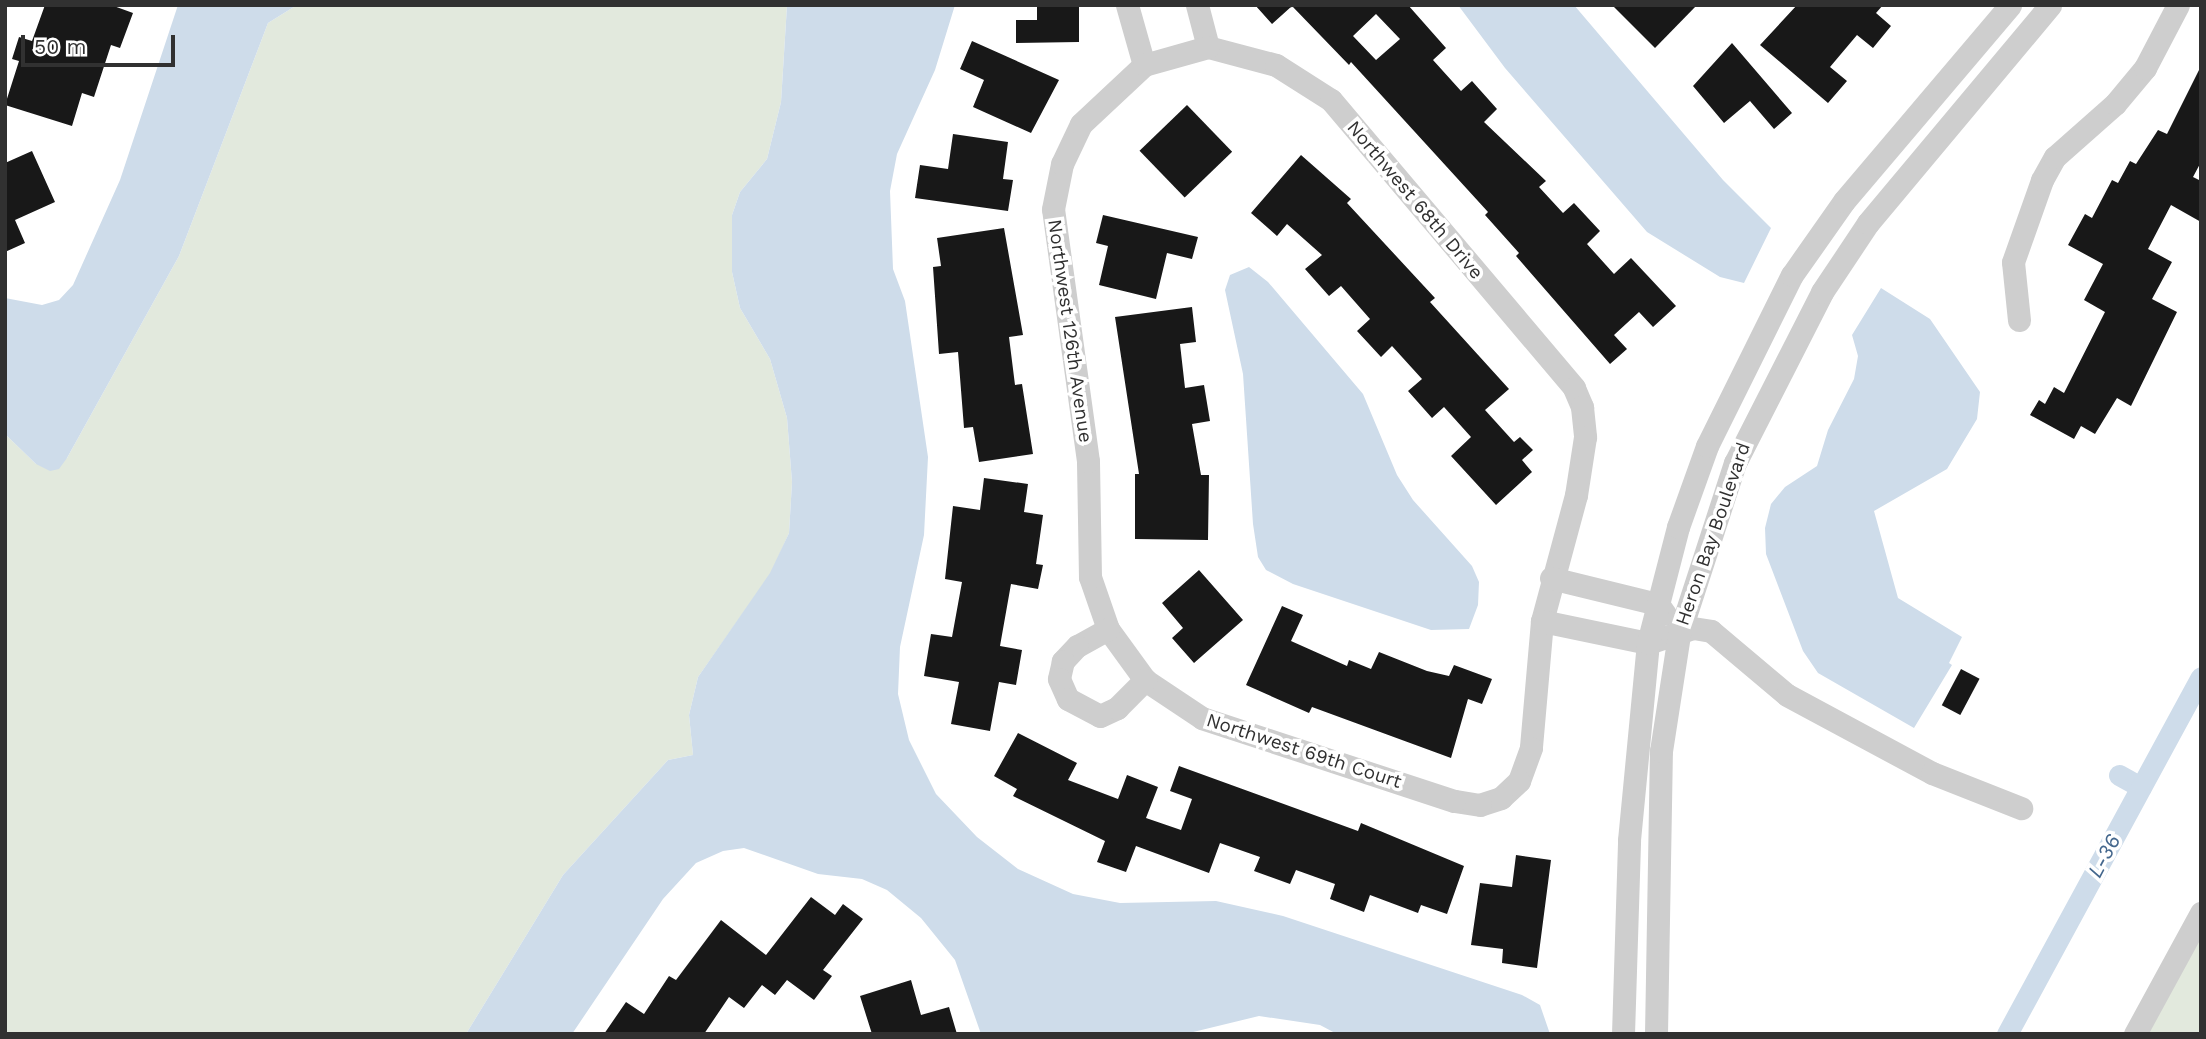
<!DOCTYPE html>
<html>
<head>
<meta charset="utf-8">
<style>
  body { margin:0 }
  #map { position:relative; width:2206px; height:1039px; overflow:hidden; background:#fff; font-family:"Work Sans",sans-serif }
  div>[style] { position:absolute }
  .green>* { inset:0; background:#e2e9dd }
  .water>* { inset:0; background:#cedcea }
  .canal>* { height:21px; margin:-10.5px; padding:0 10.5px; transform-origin:10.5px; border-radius:10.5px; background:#cedcea }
  .building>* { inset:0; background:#181818; transform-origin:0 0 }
  .minor>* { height:23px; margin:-11.5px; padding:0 11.5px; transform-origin:11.5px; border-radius:11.5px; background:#cecece }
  span { translate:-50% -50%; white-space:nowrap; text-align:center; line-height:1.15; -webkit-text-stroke:7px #fff; paint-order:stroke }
  .street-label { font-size:19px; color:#313131 }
  .water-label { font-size:21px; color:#44678d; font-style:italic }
  .frame { position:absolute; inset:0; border:7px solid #313131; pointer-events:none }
  .scale { position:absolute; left:21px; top:35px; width:154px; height:32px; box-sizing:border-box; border:4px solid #313131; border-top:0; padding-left:9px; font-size:21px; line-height:24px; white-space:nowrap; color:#313131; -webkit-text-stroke:5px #fff; paint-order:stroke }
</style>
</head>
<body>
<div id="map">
  <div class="green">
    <div style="clip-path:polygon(297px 5px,787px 5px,781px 102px,767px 159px,740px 192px,732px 215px,732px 272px,740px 308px,770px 359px,787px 418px,792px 482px,789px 533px,771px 573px,698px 677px,689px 715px,693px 755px,668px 760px,563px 875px,466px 1034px,5px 1034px,5px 434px,36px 464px,67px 458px,179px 256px,268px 23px)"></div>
    <div style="clip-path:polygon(2201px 913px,2201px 1034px,2135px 1034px)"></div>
  </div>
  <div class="water">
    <div style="clip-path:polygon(178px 5px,297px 5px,268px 23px,179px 256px,67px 458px,59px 469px,50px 471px,36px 464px,5px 434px,5px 298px,42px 305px,59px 300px,73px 285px,120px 180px)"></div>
    <div style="clip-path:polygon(787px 5px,955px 5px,935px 70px,897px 154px,890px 191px,893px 269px,905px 301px,928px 457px,924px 535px,900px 647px,898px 694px,909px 740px,936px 794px,977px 837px,1018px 869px,1073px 894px,1120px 903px,1216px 901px,1283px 916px,1522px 995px,1540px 1005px,1550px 1034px,1337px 1034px,1320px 1025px,1259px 1016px,1185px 1034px,981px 1034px,955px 960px,921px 918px,887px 890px,862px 879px,818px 874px,744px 848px,723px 851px,696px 863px,663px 899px,572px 1034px,466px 1034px,563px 875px,668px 760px,693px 755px,689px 715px,698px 677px,770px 573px,789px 533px,792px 482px,787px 418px,770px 359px,740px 308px,732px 272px,732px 215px,740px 192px,767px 159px,781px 102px)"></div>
    <div style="clip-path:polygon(1458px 5px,1574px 5px,1723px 180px,1771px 228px,1744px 283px,1720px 277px,1647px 232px,1505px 68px)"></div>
    <div style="clip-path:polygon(1249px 267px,1268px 282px,1363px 394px,1397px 475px,1413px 500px,1472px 566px,1479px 582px,1478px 605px,1469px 629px,1431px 630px,1293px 584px,1266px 570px,1258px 557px,1253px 524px,1243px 374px,1225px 290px,1230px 275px)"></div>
    <div style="clip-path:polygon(1881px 288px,1930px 319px,1980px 392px,1977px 419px,1947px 469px,1874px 511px,1898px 598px,1962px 637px,1949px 663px,1952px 665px,1914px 728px,1818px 673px,1803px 651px,1766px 554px,1765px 528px,1771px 504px,1785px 487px,1817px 466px,1828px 430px,1854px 379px,1858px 356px,1852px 335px)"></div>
  </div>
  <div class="canal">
    <div style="left:2119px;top:775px;width:25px;rotate:29deg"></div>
    <div style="left:2007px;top:1034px;width:406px;rotate:-61.5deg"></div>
  </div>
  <div class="building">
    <div style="clip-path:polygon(45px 5px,111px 5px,133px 13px,120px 48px,111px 45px,94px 97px,82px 93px,72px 126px,5px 105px,19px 61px,12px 59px,19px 37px,32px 41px)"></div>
    <div style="clip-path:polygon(1037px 5px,1079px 5px,1079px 42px,1016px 43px,1016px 20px,1037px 20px)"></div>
    <div style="clip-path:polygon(evenodd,1255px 5px,1408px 5px,1446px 48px,1433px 60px,1461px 91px,1472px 81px,1497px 109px,1484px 122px,1546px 181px,1539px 187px,1563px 213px,1574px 203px,1600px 231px,1587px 244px,1614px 274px,1631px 258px,1676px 306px,1653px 327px,1639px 312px,1614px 335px,1627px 349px,1610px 364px,1516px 256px,1519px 253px,1485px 215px,1488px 212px,1351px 62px,1349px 65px,1292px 6px,1272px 24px,1255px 5px,1376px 14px,1400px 39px,1376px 60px,1353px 36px,1376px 14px)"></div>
    <div style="clip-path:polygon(1612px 5px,1697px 5px,1655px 48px)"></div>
    <div style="clip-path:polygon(1797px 5px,1883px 5px,1876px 13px,1891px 26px,1873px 48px,1857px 35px,1830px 67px,1847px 81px,1828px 103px,1760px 45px)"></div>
    <div style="clip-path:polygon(972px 41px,1059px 80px,1031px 133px,973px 107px,984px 80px,960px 69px)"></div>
    <div style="clip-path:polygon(1732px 43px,1792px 113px,1774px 129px,1750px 101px,1724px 123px,1693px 86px)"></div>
    <div style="clip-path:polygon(2201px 66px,2201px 162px,2193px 177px,2201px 181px,2201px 222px,2171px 205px,2148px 249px,2172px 262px,2152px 299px,2177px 312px,2131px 406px,2117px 398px,2095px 434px,2081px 426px,2074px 439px,2030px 415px,2039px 400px,2045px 404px,2054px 387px,2064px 393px,2105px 312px,2084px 300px,2103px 264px,2068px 245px,2085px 214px,2092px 218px,2112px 180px,2118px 183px,2130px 161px,2136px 164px,2158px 130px,2167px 134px)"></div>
    <div style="left:1187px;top:105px;width:65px;height:66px;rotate:46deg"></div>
    <div style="clip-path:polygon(953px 134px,1008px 142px,1003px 179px,1013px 180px,1008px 211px,915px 198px,920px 165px,948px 169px)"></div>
    <div style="clip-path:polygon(32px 151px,55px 202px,15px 220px,25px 243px,5px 252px,5px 163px)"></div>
    <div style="clip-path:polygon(1301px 155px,1351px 199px,1347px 203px,1435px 298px,1430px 302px,1509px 389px,1485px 410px,1514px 442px,1520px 437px,1533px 450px,1522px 460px,1532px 472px,1496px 505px,1451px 456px,1471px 437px,1444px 407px,1432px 418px,1408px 391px,1422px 379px,1392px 346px,1381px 357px,1357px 331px,1370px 319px,1341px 286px,1329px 296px,1305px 269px,1322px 255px,1287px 224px,1277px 236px,1251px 213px)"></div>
    <div style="clip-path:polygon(1103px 215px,1198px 237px,1192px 259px,1167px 253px,1156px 299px,1099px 285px,1108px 246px,1096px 243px)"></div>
    <div style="clip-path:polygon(1004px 228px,1023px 335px,1009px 337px,1015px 385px,1022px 384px,1033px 454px,979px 462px,973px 427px,964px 428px,958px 352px,939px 354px,933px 267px,941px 266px,937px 238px)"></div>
    <div style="clip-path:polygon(1192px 307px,1196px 342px,1180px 344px,1185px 388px,1204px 385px,1210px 421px,1192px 424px,1201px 475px,1209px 475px,1208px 540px,1135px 539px,1135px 474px,1139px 474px,1115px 317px)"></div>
    <div style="clip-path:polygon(984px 478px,1028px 484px,1024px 512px,1043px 515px,1036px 564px,1043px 565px,1038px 589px,1011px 584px,1000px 646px,1022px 650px,1016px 685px,999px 682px,990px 731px,951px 724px,959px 682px,924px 676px,931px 634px,952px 637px,962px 582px,945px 579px,953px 506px,980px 510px)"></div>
    <div style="clip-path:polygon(1199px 570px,1243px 620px,1194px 663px,1172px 638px,1183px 628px,1162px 603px)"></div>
    <div style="clip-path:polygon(1282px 606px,1303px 615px,1291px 641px,1347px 666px,1349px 660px,1371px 669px,1379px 652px,1427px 671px,1449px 676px,1454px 665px,1492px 679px,1482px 704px,1468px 699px,1451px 758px,1312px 707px,1309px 713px,1246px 685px)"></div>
    <div style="left:1961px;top:669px;width:21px;height:41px;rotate:28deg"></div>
    <div style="clip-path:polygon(1018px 733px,1077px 763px,1068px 780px,1118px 799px,1127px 775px,1158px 787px,1146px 818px,1181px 830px,1192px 799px,1170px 791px,1179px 766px,1358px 831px,1361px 823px,1464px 866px,1447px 914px,1421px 905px,1418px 913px,1370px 895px,1364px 912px,1330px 899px,1335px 884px,1296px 870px,1290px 884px,1254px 871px,1260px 857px,1220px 843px,1209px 873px,1136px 846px,1126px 872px,1097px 862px,1105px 841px,1013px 796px,1017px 789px,994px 776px)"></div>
    <div style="clip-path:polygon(1516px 855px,1551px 860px,1537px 968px,1502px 963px,1503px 949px,1471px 945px,1480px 883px,1512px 887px)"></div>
    <div style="clip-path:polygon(811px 897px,835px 915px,843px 904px,863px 919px,823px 970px,832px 976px,814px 1000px,787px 980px,775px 995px,762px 985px,744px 1008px,729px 997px,704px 1034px,604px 1034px,626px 1002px,644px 1014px,669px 976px,676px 980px,721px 920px,766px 955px)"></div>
    <div style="clip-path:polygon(911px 980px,921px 1015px,949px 1007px,957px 1034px,872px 1034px,860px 996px)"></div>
  </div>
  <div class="minor">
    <div style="left:1127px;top:5px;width:62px;rotate:74.2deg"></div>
    <div style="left:1197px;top:5px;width:43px;rotate:75.3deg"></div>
    <div style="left:1208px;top:47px;width:70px;rotate:14.8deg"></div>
    <div style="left:1276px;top:65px;width:65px;rotate:32.5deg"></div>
    <div style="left:1331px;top:100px;width:377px;rotate:49.8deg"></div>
    <div style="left:1574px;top:388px;width:21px;rotate:67deg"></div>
    <div style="left:1582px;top:407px;width:30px;rotate:84deg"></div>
    <div style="left:1585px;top:437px;width:59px;rotate:98.8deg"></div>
    <div style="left:1576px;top:495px;width:131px;rotate:105.1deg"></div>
    <div style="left:1542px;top:621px;width:127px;rotate:95deg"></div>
    <div style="left:1531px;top:748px;width:35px;rotate:110deg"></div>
    <div style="left:1519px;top:781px;width:25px;rotate:137deg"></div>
    <div style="left:1501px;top:798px;width:22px;rotate:162deg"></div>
    <div style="left:1480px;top:805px;width:26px;rotate:-171deg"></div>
    <div style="left:1454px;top:801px;width:265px;rotate:-161.8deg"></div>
    <div style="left:1202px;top:718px;width:69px;rotate:-146.3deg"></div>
    <div style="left:1145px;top:680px;width:63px;rotate:-126deg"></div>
    <div style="left:1108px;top:629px;width:55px;rotate:-109.1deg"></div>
    <div style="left:1090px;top:577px;width:116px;rotate:-91deg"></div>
    <div style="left:1088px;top:461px;width:254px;rotate:-97.9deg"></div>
    <div style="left:1053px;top:209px;width:46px;rotate:-78.7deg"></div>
    <div style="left:1062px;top:164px;width:44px;rotate:-64.6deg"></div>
    <div style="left:1081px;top:124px;width:86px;rotate:-43.1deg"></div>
    <div style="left:1144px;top:65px;width:66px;rotate:-15.7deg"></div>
    <div style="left:2019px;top:320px;width:58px;rotate:-95.9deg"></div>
    <div style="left:2013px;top:262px;width:87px;rotate:-70.5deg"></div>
    <div style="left:2042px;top:180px;width:26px;rotate:-61deg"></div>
    <div style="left:2055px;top:157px;width:80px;rotate:-41.5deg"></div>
    <div style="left:2115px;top:104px;width:47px;rotate:-50.2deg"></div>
    <div style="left:2145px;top:68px;width:71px;rotate:-62.4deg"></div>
    <div style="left:1551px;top:578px;width:110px;rotate:13.7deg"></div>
    <div style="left:1658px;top:604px;width:12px;rotate:55deg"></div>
    <div style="left:1542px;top:621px;width:108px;rotate:11.7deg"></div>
    <div style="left:1648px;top:643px;width:47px;rotate:-18.4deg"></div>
    <div style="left:1693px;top:628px;width:18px;rotate:9deg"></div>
    <div style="left:1711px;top:631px;width:99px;rotate:40.1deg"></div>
    <div style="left:1787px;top:695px;width:165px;rotate:28.3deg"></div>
    <div style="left:1932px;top:773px;width:96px;rotate:21.5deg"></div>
    <div style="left:1108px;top:629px;width:35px;rotate:151deg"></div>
    <div style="left:1077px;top:646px;width:21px;rotate:133deg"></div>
    <div style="left:1063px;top:661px;width:18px;rotate:103deg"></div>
    <div style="left:1059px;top:679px;width:22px;rotate:66deg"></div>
    <div style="left:1068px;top:699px;width:36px;rotate:28deg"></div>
    <div style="left:1100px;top:716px;width:19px;rotate:-25deg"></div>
    <div style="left:1117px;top:708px;width:40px;rotate:-45deg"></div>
    <div style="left:1623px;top:1034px;width:194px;rotate:-88.2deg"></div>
    <div style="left:1629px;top:840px;width:198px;rotate:-84.5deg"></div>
    <div style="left:1648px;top:643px;width:120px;rotate:-75.5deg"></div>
    <div style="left:1678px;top:527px;width:86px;rotate:-70.3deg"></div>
    <div style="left:1707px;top:446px;width:191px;rotate:-63.6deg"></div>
    <div style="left:1792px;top:275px;width:90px;rotate:-54.9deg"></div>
    <div style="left:1844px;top:201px;width:257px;rotate:-49.7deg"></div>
    <div style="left:1656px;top:1034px;width:283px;rotate:-89deg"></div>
    <div style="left:1661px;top:751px;width:117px;rotate:-81.2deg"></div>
    <div style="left:1679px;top:635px;width:181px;rotate:-72deg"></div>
    <div style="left:1735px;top:463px;width:192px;rotate:-63deg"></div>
    <div style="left:1822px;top:292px;width:83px;rotate:-56.3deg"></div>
    <div style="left:1868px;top:223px;width:284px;rotate:-50.1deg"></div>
    <div style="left:2135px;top:1034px;width:138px;rotate:-61.4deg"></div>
  </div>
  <div class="street-label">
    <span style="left:1415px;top:200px;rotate:50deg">Northwest 68th Drive</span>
    <span style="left:1070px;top:331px;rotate:82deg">Northwest 126th Avenue</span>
    <span style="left:1713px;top:534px;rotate:-71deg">Heron Bay Boulevard</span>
    <span style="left:1304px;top:751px;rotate:18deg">Northwest 69th Court</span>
  </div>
  <div class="water-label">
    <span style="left:2104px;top:856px;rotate:-62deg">L-36</span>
  </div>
  <div class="frame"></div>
  <div class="scale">50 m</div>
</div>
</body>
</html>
